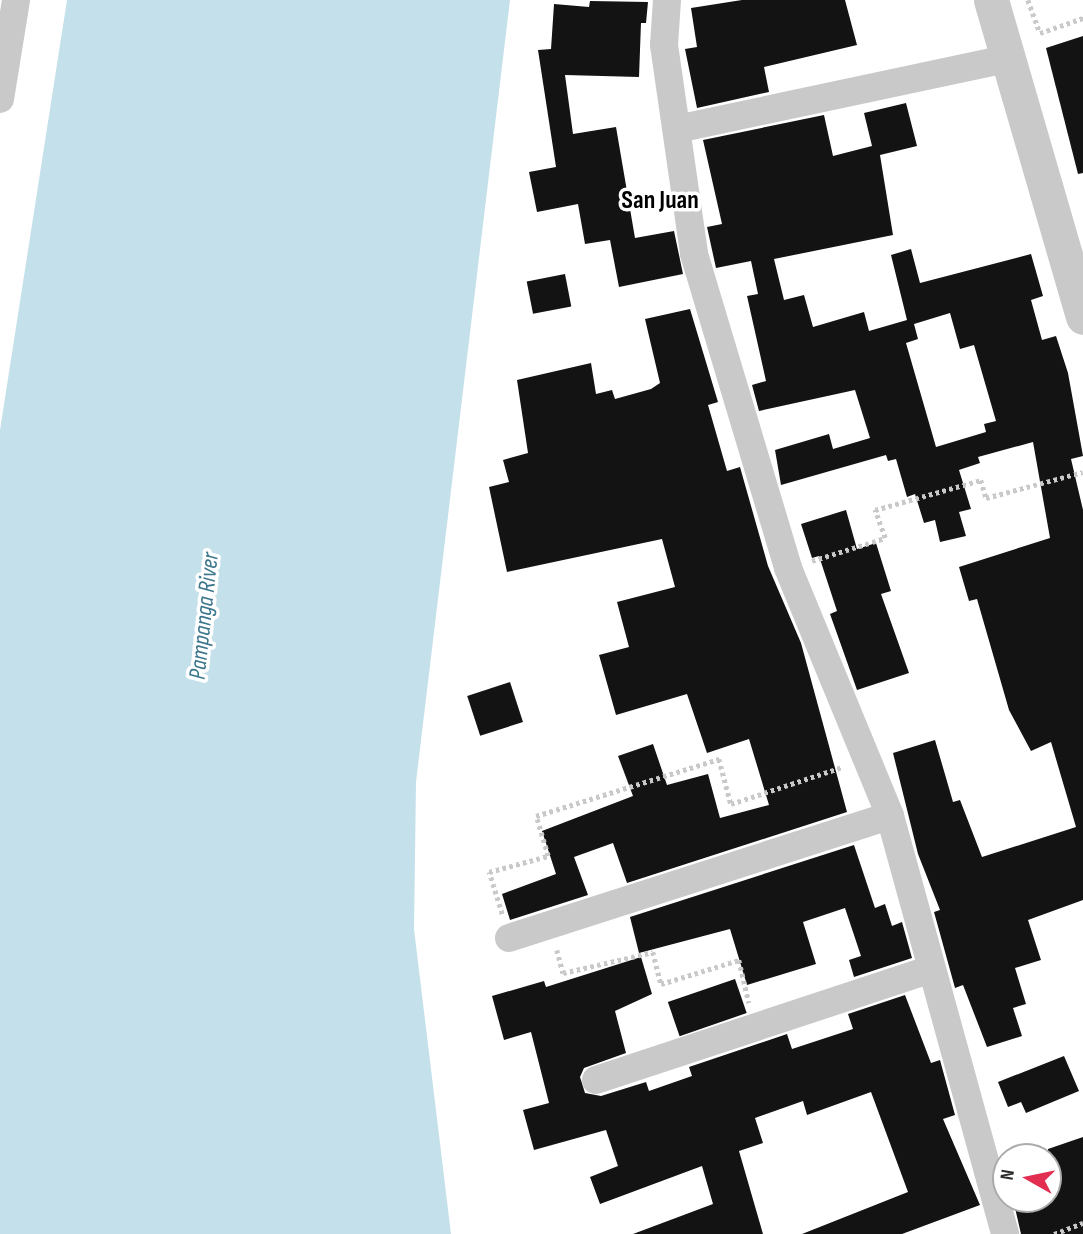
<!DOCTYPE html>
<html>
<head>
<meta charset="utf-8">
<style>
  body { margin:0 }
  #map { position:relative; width:1083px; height:1234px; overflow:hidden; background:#fff; font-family:"Sofia Sans Condensed",sans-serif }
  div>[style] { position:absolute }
  .water>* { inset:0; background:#c4e0ea }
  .building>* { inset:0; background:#131313; transform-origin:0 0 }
  .path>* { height:4.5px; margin-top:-2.25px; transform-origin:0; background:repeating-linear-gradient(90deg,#c9c9c9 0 3.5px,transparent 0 7px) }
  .minor>* { height:28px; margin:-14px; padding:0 14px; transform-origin:14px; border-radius:14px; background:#c9c9c9 }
  .tertiary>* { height:35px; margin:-17.5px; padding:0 17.5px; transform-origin:17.5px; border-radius:17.5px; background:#c9c9c9 }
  span { translate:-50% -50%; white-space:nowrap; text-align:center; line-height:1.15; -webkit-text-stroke:7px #fff; paint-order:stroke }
  .water-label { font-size:24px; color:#3b768c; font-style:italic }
  .quarter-label { font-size:26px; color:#000; font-weight:700 }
  .north { position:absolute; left:992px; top:1143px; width:70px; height:70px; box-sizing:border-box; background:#fff; border:2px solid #ababab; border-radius:50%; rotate:279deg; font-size:19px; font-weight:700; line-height:28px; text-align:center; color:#2c2c2c }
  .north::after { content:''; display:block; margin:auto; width:24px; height:32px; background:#e22e51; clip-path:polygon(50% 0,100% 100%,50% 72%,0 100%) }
</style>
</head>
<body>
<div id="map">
  <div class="water">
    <div style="clip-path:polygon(67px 0,510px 0,416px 782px,414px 929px,451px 1234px,0 1234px,0 430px)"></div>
  </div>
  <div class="building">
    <div style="clip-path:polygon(742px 0,845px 0,857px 45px,764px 67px,769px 92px,697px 108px,685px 49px,697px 47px,691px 8px)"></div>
    <div style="clip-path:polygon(590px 1px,648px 2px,646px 23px,641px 23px,639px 77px,565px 75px,573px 134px,616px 127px,635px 238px,674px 231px,683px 274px,619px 287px,610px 240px,585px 244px,578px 204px,537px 212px,529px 172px,556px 167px,538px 50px,551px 49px,554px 4px,589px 7px)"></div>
    <div style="clip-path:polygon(1083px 36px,1083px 173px,1078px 174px,1046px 48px)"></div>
    <div style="clip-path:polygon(evenodd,906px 103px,917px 146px,880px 155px,893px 235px,774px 259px,784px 300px,804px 295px,813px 327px,864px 312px,869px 331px,907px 320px,891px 255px,911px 249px,920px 283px,1031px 254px,1043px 296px,1031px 300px,1042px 340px,1056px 336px,1068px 373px,1083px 456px,1071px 459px,1083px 510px,1083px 900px,1028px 920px,1041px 960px,1015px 968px,1026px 1004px,1013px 1008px,1022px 1036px,987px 1047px,963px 985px,955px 988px,934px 912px,940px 910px,918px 854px,893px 753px,935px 740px,953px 802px,960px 800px,982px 857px,1076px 827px,1051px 742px,1031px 751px,1009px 710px,977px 599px,969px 601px,959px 567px,1050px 538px,1033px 442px,978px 457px,980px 463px,959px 470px,971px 509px,959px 512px,966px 536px,940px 542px,935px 520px,924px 523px,915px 494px,907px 497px,896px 459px,888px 461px,886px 455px,781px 485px,775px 450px,829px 434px,833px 449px,870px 438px,855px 390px,759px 411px,752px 385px,766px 381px,747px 296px,758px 294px,751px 261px,716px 268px,707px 227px,722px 224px,703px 140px,824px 115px,833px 156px,872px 146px,864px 113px,906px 103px,950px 313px,960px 349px,974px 345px,996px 421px,984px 424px,986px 432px,936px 447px,906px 343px,918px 339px,914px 324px,950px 313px)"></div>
    <div style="left:565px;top:274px;width:33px;height:39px;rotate:79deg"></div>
    <div style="clip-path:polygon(690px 309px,718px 402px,708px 405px,727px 471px,740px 467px,768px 566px,801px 643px,847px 812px,627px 883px,613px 843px,574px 857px,588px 895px,510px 920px,502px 894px,556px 874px,542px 831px,633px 796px,618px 756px,653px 744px,667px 785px,708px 774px,720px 818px,769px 805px,749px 739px,707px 753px,687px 694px,616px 715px,599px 655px,629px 647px,617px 602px,675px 587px,662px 539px,507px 572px,489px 487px,509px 482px,503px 460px,528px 453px,517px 380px,591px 363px,596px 394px,612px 390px,615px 399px,651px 389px,660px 383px,645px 319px)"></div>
    <div style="clip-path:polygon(846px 510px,857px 549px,876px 543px,891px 591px,881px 594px,909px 673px,857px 690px,830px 614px,837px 611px,819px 556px,812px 558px,801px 524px)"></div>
    <div style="left:510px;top:682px;width:42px;height:45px;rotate:72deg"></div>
    <div style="clip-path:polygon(854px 845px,875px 908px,885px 904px,892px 926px,902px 922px,912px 958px,854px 977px,849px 960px,861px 956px,845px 908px,803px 922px,816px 964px,747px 985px,730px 929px,639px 953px,630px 917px)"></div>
    <div style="clip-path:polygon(641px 957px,652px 994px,615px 1011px,626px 1053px,584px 1068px,580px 1077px,585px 1093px,601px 1096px,646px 1082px,649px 1091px,692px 1076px,689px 1067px,787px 1034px,792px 1049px,853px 1029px,848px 1014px,905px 995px,931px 1063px,940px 1060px,955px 1115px,943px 1119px,980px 1205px,902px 1234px,802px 1234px,908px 1192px,871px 1092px,807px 1115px,803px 1101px,755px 1118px,763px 1143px,739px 1151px,763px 1234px,633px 1234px,713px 1204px,702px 1166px,600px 1204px,590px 1177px,618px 1166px,606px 1130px,534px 1150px,523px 1110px,549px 1103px,531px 1032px,504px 1040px,492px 996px,544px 981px,546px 987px)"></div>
    <div style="left:735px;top:979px;width:36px;height:71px;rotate:71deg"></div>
    <div style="clip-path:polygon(1064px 1056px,1079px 1091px,1026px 1113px,1021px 1102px,1008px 1107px,998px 1082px)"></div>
    <div style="clip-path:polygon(1083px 1137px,1083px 1234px,1021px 1234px,1013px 1199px,1048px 1199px,1048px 1149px)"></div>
  </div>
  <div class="path">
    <div style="left:1028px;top:0;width:35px;rotate:70deg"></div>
    <div style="left:1040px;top:33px;width:46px;rotate:-19.2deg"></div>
    <div style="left:812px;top:561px;width:77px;rotate:-17.5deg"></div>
    <div style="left:885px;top:538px;width:30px;rotate:-110deg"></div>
    <div style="left:875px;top:510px;width:110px;rotate:-15.8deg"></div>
    <div style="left:981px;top:480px;width:19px;rotate:74deg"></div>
    <div style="left:986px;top:498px;width:100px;rotate:-15deg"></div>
    <div style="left:502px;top:914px;width:44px;rotate:-107.2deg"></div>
    <div style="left:489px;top:872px;width:61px;rotate:-15.2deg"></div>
    <div style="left:548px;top:856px;width:42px;rotate:-106.7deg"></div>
    <div style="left:536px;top:816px;width:192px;rotate:-17.3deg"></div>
    <div style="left:719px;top:759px;width:47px;rotate:75.1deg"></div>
    <div style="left:731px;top:804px;width:117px;rotate:-18.4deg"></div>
    <div style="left:557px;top:950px;width:24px;rotate:75deg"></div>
    <div style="left:563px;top:973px;width:92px;rotate:-13.1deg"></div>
    <div style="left:653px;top:952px;width:33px;rotate:76deg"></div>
    <div style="left:661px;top:984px;width:82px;rotate:-17.1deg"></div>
    <div style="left:739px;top:960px;width:44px;rotate:76.9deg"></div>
    <div style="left:1054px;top:1234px;width:31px;rotate:-21deg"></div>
  </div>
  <div class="minor">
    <div style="left:667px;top:0;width:45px;rotate:93.8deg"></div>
    <div style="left:664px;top:45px;width:211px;rotate:81.8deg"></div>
    <div style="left:694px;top:254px;width:328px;rotate:73.3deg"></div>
    <div style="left:788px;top:568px;width:268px;rotate:67.6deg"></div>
    <div style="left:890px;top:816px;width:434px;rotate:74.6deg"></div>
    <div style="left:0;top:99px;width:100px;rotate:-80.8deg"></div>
    <div style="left:677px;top:129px;width:340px;rotate:-12deg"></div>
    <div style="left:509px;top:938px;width:400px;rotate:-17.8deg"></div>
    <div style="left:596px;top:1080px;width:351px;rotate:-18.3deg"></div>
  </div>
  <div class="tertiary">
    <div style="left:991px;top:0;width:330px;rotate:73.8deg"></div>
  </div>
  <div class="water-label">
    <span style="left:204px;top:616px;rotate:-84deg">Pampanga River</span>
  </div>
  <div class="quarter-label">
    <span style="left:660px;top:201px">San Juan</span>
  </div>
  <div class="north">N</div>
</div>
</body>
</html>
